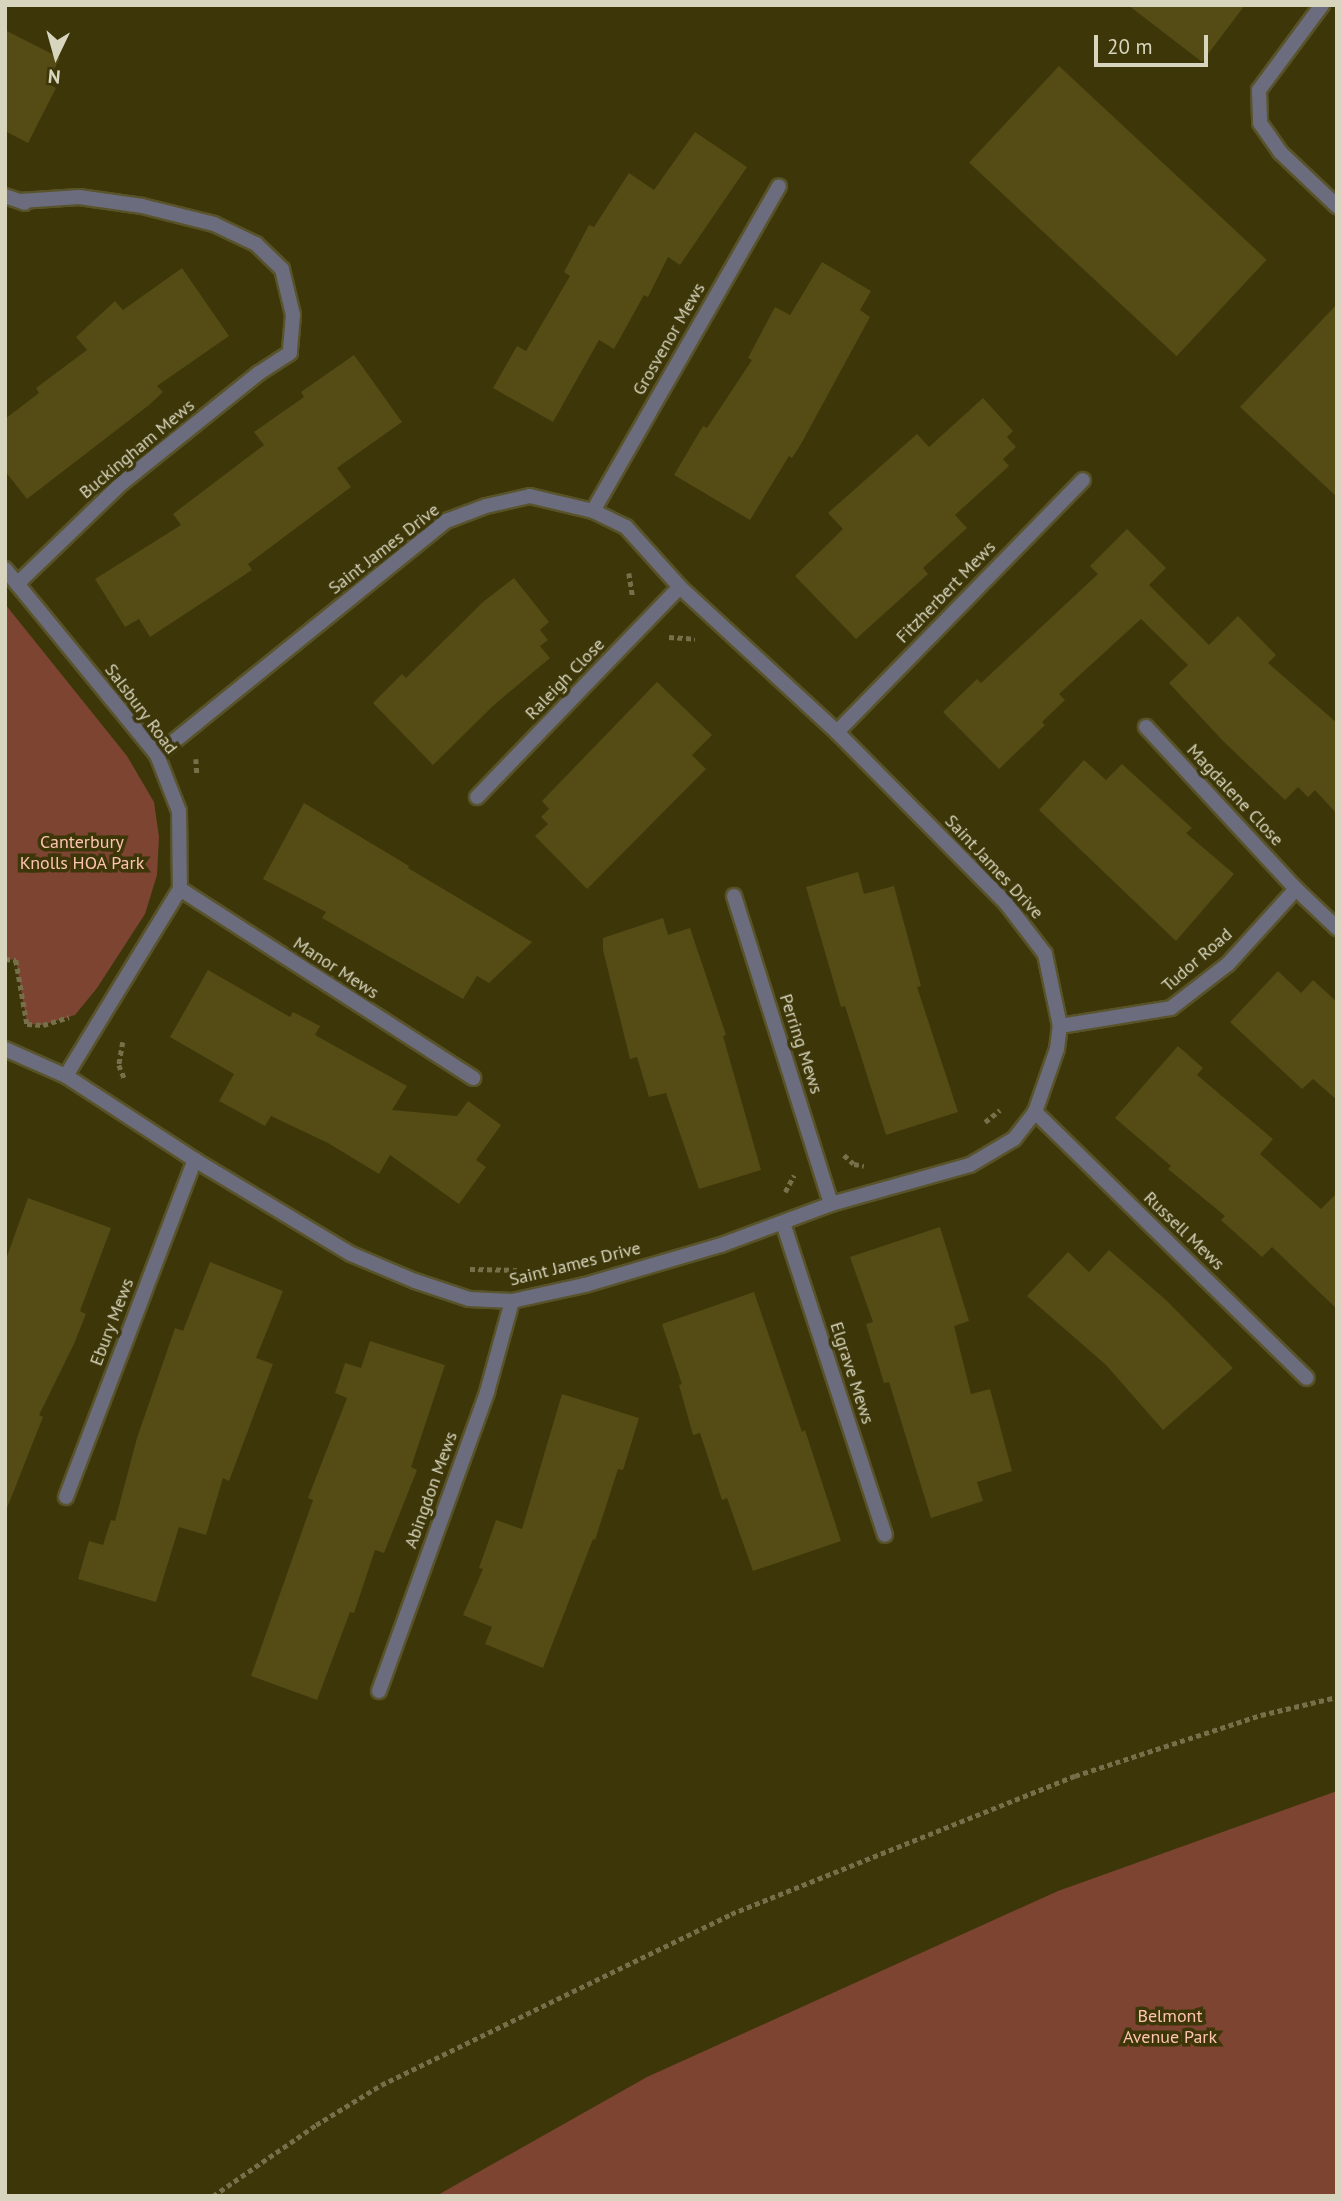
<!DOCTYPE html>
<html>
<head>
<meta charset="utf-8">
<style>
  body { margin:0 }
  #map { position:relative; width:1342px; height:2201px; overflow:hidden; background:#3d3609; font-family:"PT Sans",sans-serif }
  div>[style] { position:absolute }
  .green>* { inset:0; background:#7c4431 }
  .building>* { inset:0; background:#544b15; transform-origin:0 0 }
  .path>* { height:4.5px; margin-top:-2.25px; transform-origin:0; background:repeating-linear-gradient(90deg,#756f4a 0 5px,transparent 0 8.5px) }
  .roads { filter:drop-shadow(2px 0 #59532a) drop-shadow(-2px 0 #59532a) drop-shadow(0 2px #59532a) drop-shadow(0 -2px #59532a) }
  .lane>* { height:14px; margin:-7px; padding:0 7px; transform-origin:7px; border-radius:7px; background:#6b6d7f }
  .street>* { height:14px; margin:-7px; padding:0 7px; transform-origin:7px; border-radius:7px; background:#6b6d7f }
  span { translate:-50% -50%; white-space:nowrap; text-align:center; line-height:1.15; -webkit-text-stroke:7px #3d3609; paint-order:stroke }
  .street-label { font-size:18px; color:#d8d5be }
  .park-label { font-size:18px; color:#ffc4b0 }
  .frame { position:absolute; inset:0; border:7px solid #d8d5be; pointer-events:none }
  .north { position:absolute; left:21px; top:21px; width:70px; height:70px; -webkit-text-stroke:5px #3d3609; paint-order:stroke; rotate:185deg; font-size:19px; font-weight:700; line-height:28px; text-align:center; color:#d8d5be }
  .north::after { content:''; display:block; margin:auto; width:24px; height:32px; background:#d8d5be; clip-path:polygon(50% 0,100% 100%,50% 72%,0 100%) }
  .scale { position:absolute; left:1094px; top:35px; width:114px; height:32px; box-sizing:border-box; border:4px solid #d8d5be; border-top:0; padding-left:9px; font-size:21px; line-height:24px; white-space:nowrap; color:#d8d5be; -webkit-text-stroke:5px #3d3609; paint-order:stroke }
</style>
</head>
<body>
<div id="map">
  <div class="green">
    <div style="clip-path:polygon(5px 604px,127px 756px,154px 802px,159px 837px,157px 875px,145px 914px,97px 988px,75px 1015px,43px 1025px,27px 1024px,16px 960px,5px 959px)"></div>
    <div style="clip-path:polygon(1337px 1791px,1337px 2196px,436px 2196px,647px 2077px,1058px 1891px)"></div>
  </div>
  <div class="building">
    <div style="clip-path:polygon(1128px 5px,1245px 5px,1202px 62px)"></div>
    <div style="clip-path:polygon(5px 30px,60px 58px,47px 83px,56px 88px,28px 143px,5px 131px)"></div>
    <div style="left:1059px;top:66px;width:284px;height:132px;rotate:43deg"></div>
    <div style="clip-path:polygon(695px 132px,747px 167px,680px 265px,668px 257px,648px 297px,644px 295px,614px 349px,599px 340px,553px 422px,493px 388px,517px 346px,526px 351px,570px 276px,564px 272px,589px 225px,594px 227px,629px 173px,654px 190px)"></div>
    <div style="clip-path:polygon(822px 262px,871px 291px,860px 310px,870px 317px,801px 444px,792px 458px,789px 456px,750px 520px,674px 475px,703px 426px,707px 428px,752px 360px,748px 358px,775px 307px,790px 315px)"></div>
    <div style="clip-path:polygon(182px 268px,229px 336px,157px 386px,163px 392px,149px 405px,27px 499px,5px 471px,5px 419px,39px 393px,36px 388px,87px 350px,76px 337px,115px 301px,123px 310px)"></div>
    <div style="clip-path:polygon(1337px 304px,1337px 497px,1240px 407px)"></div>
    <div style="clip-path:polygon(354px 355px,402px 422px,337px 468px,351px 487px,248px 564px,252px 570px,150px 637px,139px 619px,125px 627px,95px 579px,181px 525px,173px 514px,264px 445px,254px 432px,304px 397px,301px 392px)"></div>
    <div style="clip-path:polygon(983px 398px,1013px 431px,1007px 437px,1016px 447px,1003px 459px,1009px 466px,955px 515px,967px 528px,923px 568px,928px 574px,856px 639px,795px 576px,843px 529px,828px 513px,917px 434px,929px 447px)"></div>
    <div style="clip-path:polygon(1127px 529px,1166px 568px,1149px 585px,1209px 645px,1238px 616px,1276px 655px,1268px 663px,1337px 723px,1337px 814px,1315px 790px,1308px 797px,1298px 787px,1285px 800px,1223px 741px,1169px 683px,1188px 665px,1141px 619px,1059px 694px,1065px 700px,1042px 722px,1045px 725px,999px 769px,943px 712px,977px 679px,981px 683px,1098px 574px,1090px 566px)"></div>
    <div style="clip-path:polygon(514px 578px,549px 622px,540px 630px,548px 640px,540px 646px,550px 658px,494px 705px,433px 765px,373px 703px,402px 674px,406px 678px,483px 602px)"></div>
    <div style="clip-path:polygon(657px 682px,712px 735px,692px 755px,706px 769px,587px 889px,535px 836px,548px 824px,541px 817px,549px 809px,542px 801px)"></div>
    <div style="clip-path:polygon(1084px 760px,1106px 780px,1122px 764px,1192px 828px,1186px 833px,1234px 874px,1176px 941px,1039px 810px)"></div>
    <div style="clip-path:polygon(304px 803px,409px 866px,408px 868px,532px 942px,489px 983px,477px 976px,463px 999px,322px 918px,326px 912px,263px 879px)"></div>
    <div style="clip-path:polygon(858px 872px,864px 894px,894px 886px,921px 986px,917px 987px,958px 1112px,886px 1135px,845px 1006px,841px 1007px,806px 887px)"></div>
    <div style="clip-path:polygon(663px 918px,668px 935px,690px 928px,726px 1035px,723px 1036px,761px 1170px,699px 1189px,666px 1093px,649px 1097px,637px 1057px,630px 1059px,603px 950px,603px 938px)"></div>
    <div style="clip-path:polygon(208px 970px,290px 1017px,293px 1012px,320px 1026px,315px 1035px,407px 1086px,392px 1110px,457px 1116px,468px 1101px,501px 1125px,476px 1160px,486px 1167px,459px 1204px,390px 1155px,379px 1174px,328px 1143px,271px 1116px,265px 1126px,219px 1101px,234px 1074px,170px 1037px)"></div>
    <div style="clip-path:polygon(1278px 971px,1301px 993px,1313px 980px,1337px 1002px,1337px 1100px,1313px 1079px,1302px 1089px,1230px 1022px)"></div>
    <div style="clip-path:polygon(1178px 1046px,1203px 1068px,1197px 1075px,1273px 1139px,1260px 1154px,1321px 1209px,1337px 1193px,1337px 1309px,1272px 1247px,1262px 1257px,1221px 1220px,1225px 1216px,1168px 1169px,1171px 1166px,1115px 1118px)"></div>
    <div style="clip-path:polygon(28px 1198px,111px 1228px,80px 1311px,86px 1314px,74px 1344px,39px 1415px,43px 1417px,7px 1508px,5px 1262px)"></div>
    <div style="clip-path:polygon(940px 1227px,969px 1321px,954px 1326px,971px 1394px,990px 1389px,1012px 1471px,977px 1482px,983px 1501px,931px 1518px,889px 1382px,884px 1383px,866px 1324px,873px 1322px,850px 1257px)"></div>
    <div style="clip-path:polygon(1109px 1250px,1167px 1301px,1233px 1368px,1163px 1430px,1106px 1365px,1027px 1296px,1068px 1252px,1089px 1272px)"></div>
    <div style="clip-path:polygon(210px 1262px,283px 1291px,256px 1358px,273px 1364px,229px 1481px,223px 1478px,206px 1535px,179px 1527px,156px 1602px,78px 1579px,89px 1541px,103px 1545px,111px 1520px,115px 1521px,137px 1438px,175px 1328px,183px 1331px)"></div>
    <div style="clip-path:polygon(754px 1292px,802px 1432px,805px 1430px,841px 1541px,753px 1571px,727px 1498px,722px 1500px,700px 1433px,693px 1435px,679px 1385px,682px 1384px,662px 1324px)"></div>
    <div style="clip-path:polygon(370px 1341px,445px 1365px,411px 1467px,417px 1470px,384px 1553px,375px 1550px,354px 1613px,350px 1612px,317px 1700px,251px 1676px,313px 1500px,308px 1498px,347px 1398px,335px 1393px,345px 1363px,361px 1368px)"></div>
    <div style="clip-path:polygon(562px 1394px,639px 1418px,623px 1470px,618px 1469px,595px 1540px,593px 1539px,543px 1668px,485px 1644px,492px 1627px,463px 1615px,483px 1569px,479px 1568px,496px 1520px,522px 1529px)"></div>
  </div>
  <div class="path">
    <div style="left:629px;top:573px;width:25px;rotate:81deg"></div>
    <div style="left:669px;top:637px;width:26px;rotate:4deg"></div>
    <div style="left:196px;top:759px;width:15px;rotate:86deg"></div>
    <div style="left:5px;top:959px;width:11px;rotate:5deg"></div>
    <div style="left:16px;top:960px;width:65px;rotate:80.2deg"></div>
    <div style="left:27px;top:1024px;width:16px;rotate:4deg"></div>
    <div style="left:43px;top:1025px;width:27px;rotate:-17deg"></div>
    <div style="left:123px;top:1042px;width:23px;rotate:100deg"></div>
    <div style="left:119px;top:1065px;width:16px;rotate:68deg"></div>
    <div style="left:985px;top:1122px;width:19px;rotate:-39deg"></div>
    <div style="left:844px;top:1155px;width:13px;rotate:42deg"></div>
    <div style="left:854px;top:1164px;width:10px;rotate:11deg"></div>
    <div style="left:785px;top:1192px;width:19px;rotate:-62deg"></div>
    <div style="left:470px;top:1269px;width:47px;rotate:1.2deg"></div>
    <div style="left:213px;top:2196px;width:125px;rotate:-34.6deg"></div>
    <div style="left:316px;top:2125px;width:76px;rotate:-31.6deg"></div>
    <div style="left:381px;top:2085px;width:390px;rotate:-26deg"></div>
    <div style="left:731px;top:1914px;width:371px;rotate:-21.9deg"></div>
    <div style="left:1075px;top:1776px;width:196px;rotate:-18.2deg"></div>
    <div style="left:1261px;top:1715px;width:78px;rotate:-13.3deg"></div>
  </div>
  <div class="roads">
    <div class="lane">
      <div style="left:20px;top:201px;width:59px;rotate:-3.9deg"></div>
      <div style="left:79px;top:197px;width:64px;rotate:8.1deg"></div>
      <div style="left:142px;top:206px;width:74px;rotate:14deg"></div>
      <div style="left:214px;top:224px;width:47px;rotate:25.5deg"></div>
      <div style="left:256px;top:244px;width:36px;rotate:44deg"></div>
      <div style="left:282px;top:269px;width:47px;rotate:76.6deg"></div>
      <div style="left:293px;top:315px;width:38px;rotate:95deg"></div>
    </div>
    <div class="street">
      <div style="left:1322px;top:5px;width:106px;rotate:126.5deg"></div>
      <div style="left:1259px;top:90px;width:33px;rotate:88deg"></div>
      <div style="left:1260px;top:123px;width:35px;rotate:55deg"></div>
      <div style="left:1280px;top:152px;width:79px;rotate:43.5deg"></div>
      <div style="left:5px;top:196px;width:21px;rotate:19deg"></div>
      <div style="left:593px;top:511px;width:374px;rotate:-60.2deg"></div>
      <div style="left:5px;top:569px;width:240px;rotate:50.7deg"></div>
      <div style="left:157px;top:755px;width:60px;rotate:68.6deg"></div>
      <div style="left:179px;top:811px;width:78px;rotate:89.3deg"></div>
      <div style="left:180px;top:889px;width:219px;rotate:121.4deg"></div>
      <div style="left:17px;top:584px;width:146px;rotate:-43.9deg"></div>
      <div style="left:122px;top:483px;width:176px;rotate:-38.8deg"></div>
      <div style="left:259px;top:373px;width:37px;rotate:-33deg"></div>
      <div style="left:1146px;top:727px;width:221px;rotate:47.2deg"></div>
      <div style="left:1296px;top:889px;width:57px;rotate:43.6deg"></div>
      <div style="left:837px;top:732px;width:352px;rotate:-45.7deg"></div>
      <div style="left:477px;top:797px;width:292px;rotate:-46deg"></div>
      <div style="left:180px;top:889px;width:349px;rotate:32.8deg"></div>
      <div style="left:734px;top:896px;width:323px;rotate:72.5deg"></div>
      <div style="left:1060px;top:1026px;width:112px;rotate:-9.2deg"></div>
      <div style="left:1171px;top:1008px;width:72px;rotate:-37.7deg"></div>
      <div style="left:1228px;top:964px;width:101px;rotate:-47.8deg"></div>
      <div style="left:5px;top:1049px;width:67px;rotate:23.9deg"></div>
      <div style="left:66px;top:1076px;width:154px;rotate:33.1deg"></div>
      <div style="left:195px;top:1160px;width:182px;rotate:31.1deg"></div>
      <div style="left:351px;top:1254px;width:69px;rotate:22.9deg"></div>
      <div style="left:415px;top:1281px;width:57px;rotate:18.4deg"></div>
      <div style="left:469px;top:1299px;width:43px;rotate:2.7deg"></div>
      <div style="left:512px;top:1301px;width:75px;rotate:-12.4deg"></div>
      <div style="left:585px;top:1285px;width:142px;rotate:-16.4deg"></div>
      <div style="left:721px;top:1245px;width:117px;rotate:-20.4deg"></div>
      <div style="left:831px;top:1204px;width:144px;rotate:-15.7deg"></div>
      <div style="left:970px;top:1165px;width:51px;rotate:-30.6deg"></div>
      <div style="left:1014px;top:1139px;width:34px;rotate:-52deg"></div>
      <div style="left:1035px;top:1112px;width:67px;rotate:-70.8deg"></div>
      <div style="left:1057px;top:1049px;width:23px;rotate:-83deg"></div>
      <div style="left:1060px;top:1026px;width:74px;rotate:-101.8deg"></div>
      <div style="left:1045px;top:954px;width:64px;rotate:-127.4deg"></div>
      <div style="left:1006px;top:903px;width:240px;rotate:-134.7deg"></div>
      <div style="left:837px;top:732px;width:214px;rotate:-137.3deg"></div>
      <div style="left:680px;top:587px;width:81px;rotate:-132deg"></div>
      <div style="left:626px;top:527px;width:37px;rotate:-154deg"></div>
      <div style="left:593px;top:511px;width:65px;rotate:-166.6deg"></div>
      <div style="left:530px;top:496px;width:45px;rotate:167.2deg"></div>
      <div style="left:486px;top:506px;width:43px;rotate:159.4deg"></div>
      <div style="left:446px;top:521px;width:372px;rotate:141deg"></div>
      <div style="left:1035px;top:1112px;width:380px;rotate:44.4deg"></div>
      <div style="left:783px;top:1223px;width:328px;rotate:71.9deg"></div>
      <div style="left:66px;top:1497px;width:361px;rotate:-69.1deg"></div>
      <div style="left:379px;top:1691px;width:318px;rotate:-70.1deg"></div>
      <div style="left:487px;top:1392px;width:94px;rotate:-74.6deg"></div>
    </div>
  </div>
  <div class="street-label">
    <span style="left:669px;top:339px;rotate:-60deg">Grosvenor Mews</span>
    <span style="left:137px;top:449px;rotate:-40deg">Buckingham Mews</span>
    <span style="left:384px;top:549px;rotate:-38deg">Saint James Drive</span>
    <span style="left:946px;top:592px;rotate:-46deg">Fitzherbert Mews</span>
    <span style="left:565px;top:679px;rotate:-46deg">Raleigh Close</span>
    <span style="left:141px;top:709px;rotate:53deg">Salsbury Road</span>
    <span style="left:1235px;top:795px;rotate:47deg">Magdalene Close</span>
    <span style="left:994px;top:867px;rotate:47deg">Saint James Drive</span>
    <span style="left:1197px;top:960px;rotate:-41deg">Tudor Road</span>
    <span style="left:336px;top:968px;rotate:33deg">Manor Mews</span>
    <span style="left:801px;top:1044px;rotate:72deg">Perring Mews</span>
    <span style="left:1184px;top:1231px;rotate:44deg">Russell Mews</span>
    <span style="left:575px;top:1264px;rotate:-14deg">Saint James Drive</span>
    <span style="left:112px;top:1322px;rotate:-69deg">Ebury Mews</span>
    <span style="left:852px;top:1373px;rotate:72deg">Elgrave Mews</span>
    <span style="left:431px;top:1490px;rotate:-70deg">Abingdon Mews</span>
  </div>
  <div class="park-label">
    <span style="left:82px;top:853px">Canterbury<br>Knolls HOA Park</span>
    <span style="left:1170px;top:2027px">Belmont<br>Avenue Park</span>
  </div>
  <div class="frame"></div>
  <div class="north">N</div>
  <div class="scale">20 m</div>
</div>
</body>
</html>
